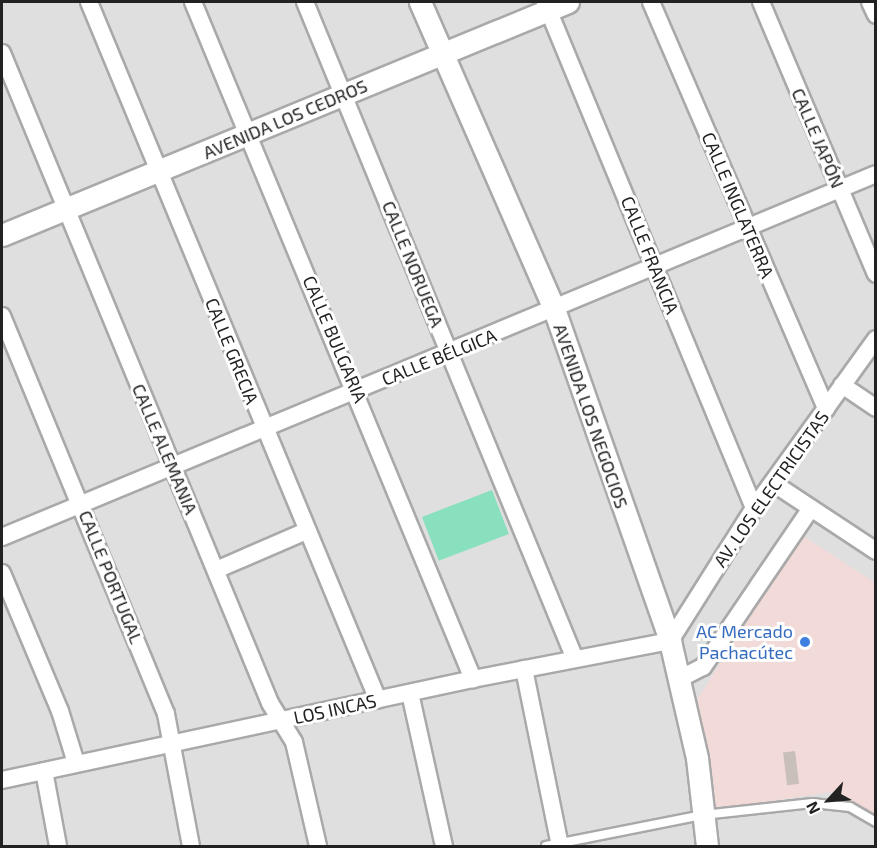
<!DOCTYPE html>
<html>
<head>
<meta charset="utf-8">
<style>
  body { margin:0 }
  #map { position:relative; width:877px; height:848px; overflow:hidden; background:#f2efe9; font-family:"Exo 2",sans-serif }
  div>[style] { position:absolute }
  .residential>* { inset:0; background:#e0dfdf; transform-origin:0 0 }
  .commercial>* { inset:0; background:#f2dad9 }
  .pitch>* { inset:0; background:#88e0be; transform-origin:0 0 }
  .building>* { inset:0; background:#c7bfb8; transform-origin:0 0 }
  .roads { filter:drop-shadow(2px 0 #a9a9a9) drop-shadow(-2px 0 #a9a9a9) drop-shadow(0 2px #a9a9a9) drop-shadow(0 -2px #a9a9a9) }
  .service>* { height:8px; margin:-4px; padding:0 4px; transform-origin:4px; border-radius:4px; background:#fff }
  .minor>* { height:16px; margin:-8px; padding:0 8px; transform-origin:8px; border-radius:8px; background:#fff }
  .tertiary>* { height:21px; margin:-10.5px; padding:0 10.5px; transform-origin:10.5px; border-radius:10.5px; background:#fff }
  .dots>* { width:16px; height:16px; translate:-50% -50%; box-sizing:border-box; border:3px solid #fff; border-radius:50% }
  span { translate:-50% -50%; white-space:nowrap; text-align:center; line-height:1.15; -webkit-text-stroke:6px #fff; paint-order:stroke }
  .street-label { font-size:18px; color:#222 }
  .shop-label { font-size:18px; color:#366cbe }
  .right { translate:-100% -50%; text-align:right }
  .frame { position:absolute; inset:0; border:3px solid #222; pointer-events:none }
  .north { position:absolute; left:799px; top:770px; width:60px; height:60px; -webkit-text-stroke:4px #fff; paint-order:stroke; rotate:244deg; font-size:16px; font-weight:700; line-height:24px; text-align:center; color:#222 }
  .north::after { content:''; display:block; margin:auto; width:21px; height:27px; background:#222; clip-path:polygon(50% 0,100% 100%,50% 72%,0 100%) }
</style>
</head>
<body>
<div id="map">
  <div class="residential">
    <div style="left:2px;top:2px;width:873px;height:844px"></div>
  </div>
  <div class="commercial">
    <div style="clip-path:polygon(802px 535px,875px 583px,875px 821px,831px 792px,714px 810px,697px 700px)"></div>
  </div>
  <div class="pitch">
    <div style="left:492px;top:490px;width:47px;height:75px;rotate:69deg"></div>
  </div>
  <div class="building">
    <div style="left:795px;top:751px;width:33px;height:12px;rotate:83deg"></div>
  </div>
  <div class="roads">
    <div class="service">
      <div style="left:546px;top:846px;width:160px;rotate:-11.2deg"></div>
      <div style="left:703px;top:815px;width:110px;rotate:-6.3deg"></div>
      <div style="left:812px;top:803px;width:38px;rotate:6deg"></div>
      <div style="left:850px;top:807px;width:30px;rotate:30deg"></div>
    </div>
    <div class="minor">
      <div style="left:89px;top:2px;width:755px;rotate:67.51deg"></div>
      <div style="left:193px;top:2px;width:733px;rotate:67.53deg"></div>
      <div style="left:305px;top:2px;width:710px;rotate:67.66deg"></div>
      <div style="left:545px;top:2px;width:547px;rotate:67.56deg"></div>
      <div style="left:651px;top:2px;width:443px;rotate:66.7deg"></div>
      <div style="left:761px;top:2px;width:295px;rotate:67.1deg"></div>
      <div style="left:870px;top:2px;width:14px;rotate:65deg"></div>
      <div style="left:2px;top:53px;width:703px;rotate:67.59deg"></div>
      <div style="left:270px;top:703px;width:46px;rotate:58.4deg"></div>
      <div style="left:294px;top:742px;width:107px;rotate:77deg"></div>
      <div style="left:2px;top:316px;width:430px;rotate:67.6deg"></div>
      <div style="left:166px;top:714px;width:134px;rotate:79.3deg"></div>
      <div style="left:842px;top:385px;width:41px;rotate:34.1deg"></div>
      <div style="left:773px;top:483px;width:123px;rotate:33.4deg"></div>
      <div style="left:2px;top:537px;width:946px;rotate:-22.55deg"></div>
      <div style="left:216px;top:570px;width:98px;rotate:-23.4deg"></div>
      <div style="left:2px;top:573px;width:150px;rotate:67.2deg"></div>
      <div style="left:60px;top:711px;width:54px;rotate:72.9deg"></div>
      <div style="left:524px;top:669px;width:181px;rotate:78.5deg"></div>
      <div style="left:681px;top:678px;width:25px;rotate:-27deg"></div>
      <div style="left:703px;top:667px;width:192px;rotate:-55.8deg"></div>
      <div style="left:410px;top:693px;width:157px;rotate:77.5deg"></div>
      <div style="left:44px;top:771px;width:76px;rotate:79.4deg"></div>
      <div style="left:2px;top:780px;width:482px;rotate:-12.1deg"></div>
      <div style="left:473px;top:679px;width:201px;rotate:-10.9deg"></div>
      <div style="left:670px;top:641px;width:157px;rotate:-57.7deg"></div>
      <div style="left:754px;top:508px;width:208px;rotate:-54.2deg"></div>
    </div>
    <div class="tertiary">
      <div style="left:420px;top:2px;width:335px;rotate:66.4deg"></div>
      <div style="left:554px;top:309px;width:352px;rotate:70.7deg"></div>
      <div style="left:670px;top:641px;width:120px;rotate:77deg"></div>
      <div style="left:697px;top:758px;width:89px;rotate:83.5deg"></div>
      <div style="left:2px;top:235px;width:612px;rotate:-22.38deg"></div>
    </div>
  </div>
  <div class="dots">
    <div style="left:805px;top:642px;background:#3f7fe0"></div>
  </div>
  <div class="street-label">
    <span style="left:285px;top:119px;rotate:-23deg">AVENIDA LOS CEDROS</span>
    <span style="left:818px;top:138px;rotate:67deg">CALLE JAPÓN</span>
    <span style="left:738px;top:205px;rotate:67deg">CALLE INGLATERRA</span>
    <span style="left:650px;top:255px;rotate:68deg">CALLE FRANCIA</span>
    <span style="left:413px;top:264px;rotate:68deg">CALLE NORUEGA</span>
    <span style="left:335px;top:339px;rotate:67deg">CALLE BULGARIA</span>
    <span style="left:232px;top:351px;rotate:68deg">CALLE GRECIA</span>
    <span style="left:439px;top:357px;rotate:-22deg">CALLE BÉLGICA</span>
    <span style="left:591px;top:416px;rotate:71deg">AVENIDA LOS NEGOCIOS</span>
    <span style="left:165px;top:449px;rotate:67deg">CALLE ALEMANIA</span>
    <span style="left:771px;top:489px;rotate:-55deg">AV. LOS ELECTRICISTAS</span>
    <span style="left:111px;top:577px;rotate:68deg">CALLE PORTUGAL</span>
    <span style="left:335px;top:709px;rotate:-12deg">LOS INCAS</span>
  </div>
  <div class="shop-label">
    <span class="right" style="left:793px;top:642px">AC Mercado<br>Pachacútec</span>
  </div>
  <div class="frame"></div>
  <div class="north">N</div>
</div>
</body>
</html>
